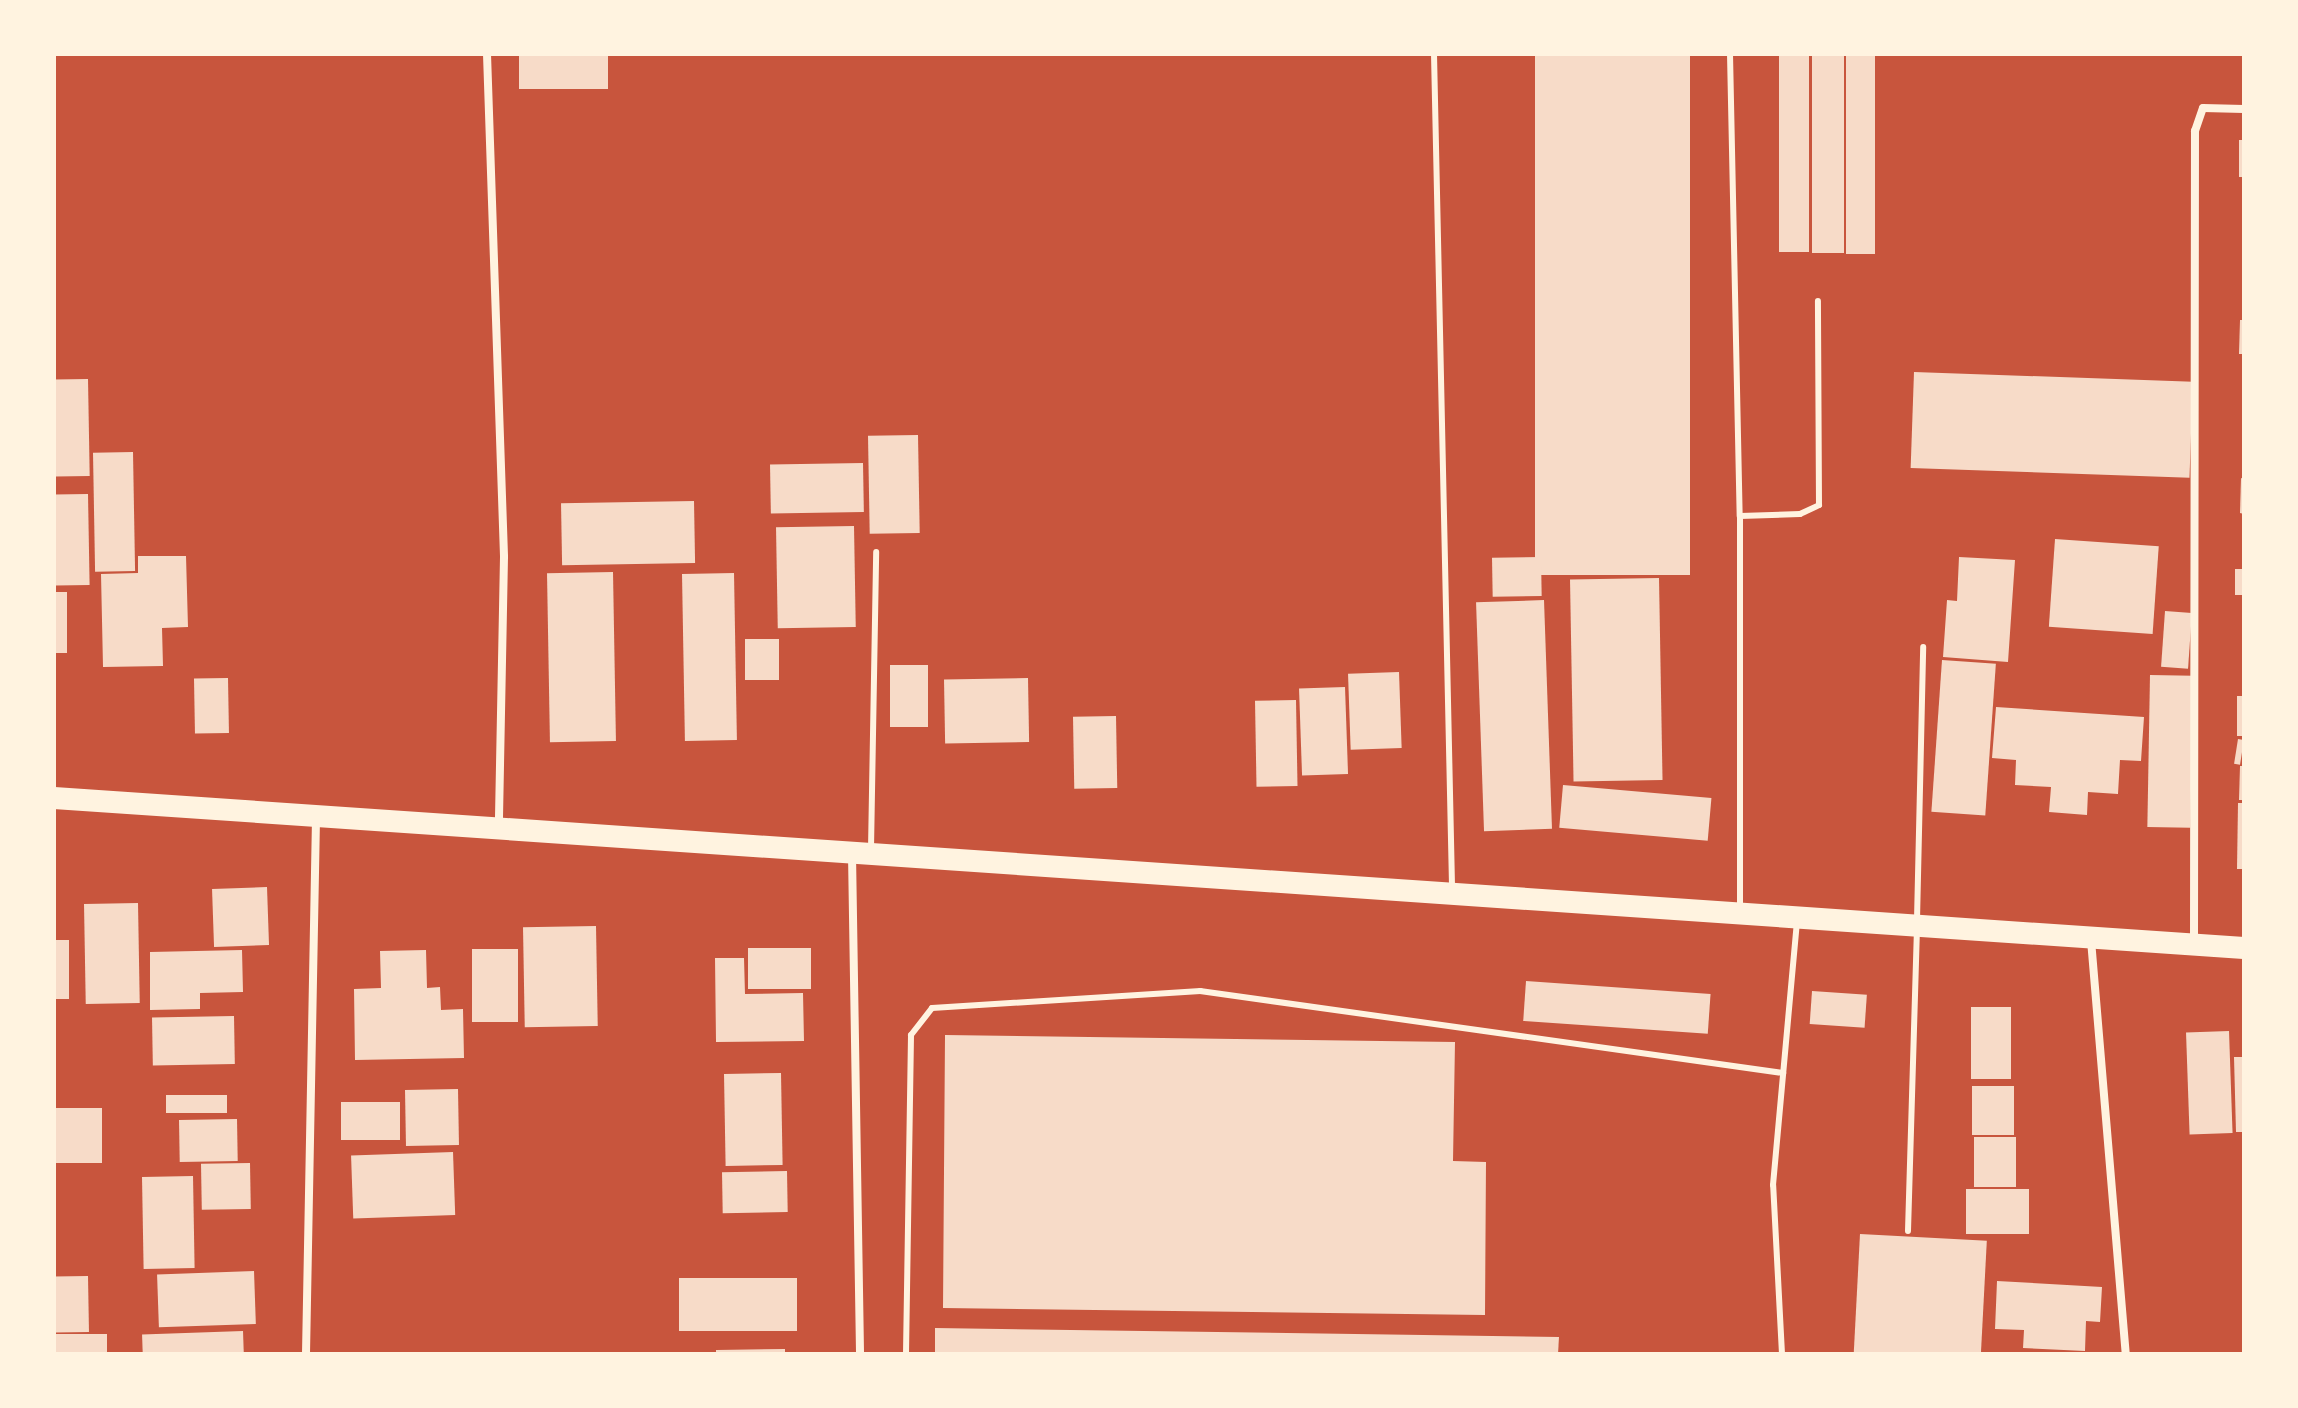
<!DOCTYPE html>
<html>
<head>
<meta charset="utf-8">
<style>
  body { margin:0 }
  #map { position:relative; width:2298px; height:1408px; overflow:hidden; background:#c8553d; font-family:"Open Sans",sans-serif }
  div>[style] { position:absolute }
  .building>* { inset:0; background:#f7dbc8; transform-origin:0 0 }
  .service>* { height:6px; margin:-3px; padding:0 3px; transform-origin:3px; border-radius:3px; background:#fff3e0 }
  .minor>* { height:8px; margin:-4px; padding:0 4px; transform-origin:4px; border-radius:4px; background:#fff3e0 }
  .trunk>* { height:22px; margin:-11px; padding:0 11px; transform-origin:11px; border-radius:11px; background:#fff3e0 }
  span { translate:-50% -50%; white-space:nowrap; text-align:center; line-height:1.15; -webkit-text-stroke:6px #fff3e0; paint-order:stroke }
  .frame { position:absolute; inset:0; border:56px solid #fff3e0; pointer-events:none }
</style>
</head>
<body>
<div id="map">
  <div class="building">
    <div style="left:519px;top:54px;width:89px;height:35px"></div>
    <div style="left:1535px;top:54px;width:155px;height:521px"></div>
    <div style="left:1779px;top:54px;width:30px;height:198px"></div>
    <div style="left:1812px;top:54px;width:32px;height:199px"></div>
    <div style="left:1846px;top:54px;width:29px;height:200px"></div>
    <div style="left:2239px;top:140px;width:5px;height:37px"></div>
    <div style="clip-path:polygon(2240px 320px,2244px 320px,2244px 354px,2239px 354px)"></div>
    <div style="left:1914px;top:372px;width:279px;height:96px;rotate:2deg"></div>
    <div style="left:88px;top:379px;width:97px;height:34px;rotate:89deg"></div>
    <div style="left:918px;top:435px;width:98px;height:50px;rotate:89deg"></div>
    <div style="left:133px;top:452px;width:119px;height:40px;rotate:89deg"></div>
    <div style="left:863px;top:463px;width:49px;height:93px;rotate:89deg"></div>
    <div style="clip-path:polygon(2241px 478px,2244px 479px,2244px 514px,2240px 513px)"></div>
    <div style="left:88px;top:494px;width:91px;height:34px;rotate:89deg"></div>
    <div style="left:694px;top:501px;width:62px;height:133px;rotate:89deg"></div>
    <div style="left:854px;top:526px;width:101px;height:78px;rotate:89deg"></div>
    <div style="left:2055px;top:539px;width:104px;height:88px;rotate:4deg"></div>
    <div style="clip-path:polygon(138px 556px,186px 556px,188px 627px,162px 628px,163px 666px,103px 667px,101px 574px,138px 573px)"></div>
    <div style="left:1541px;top:557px;width:39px;height:49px;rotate:89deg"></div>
    <div style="clip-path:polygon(1959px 557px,2015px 560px,2008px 662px,1943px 657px,1947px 600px,1957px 601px)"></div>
    <div style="left:2235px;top:569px;width:9px;height:26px"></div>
    <div style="left:613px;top:572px;width:169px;height:66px;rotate:89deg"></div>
    <div style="left:734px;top:573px;width:167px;height:52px;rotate:89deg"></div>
    <div style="left:1659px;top:578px;width:202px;height:89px;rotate:89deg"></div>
    <div style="left:54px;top:592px;width:13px;height:61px"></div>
    <div style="left:1544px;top:600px;width:229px;height:68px;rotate:88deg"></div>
    <div style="left:2165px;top:611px;width:27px;height:56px;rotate:4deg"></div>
    <div style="left:745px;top:639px;width:34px;height:41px"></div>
    <div style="left:1942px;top:660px;width:54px;height:152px;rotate:4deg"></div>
    <div style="left:890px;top:665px;width:38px;height:62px"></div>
    <div style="left:1399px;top:672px;width:76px;height:51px;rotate:88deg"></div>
    <div style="left:2150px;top:675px;width:43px;height:152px;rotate:1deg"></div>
    <div style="left:228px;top:678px;width:55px;height:34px;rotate:89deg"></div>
    <div style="left:1028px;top:678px;width:64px;height:84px;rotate:89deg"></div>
    <div style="left:1345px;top:687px;width:87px;height:46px;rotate:88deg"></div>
    <div style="left:2237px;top:696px;width:7px;height:40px"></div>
    <div style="left:1296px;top:700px;width:86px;height:41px;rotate:89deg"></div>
    <div style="clip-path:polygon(1996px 707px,2144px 717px,2141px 761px,2120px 760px,2118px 794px,2088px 792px,2087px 815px,2049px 812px,2051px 787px,2015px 785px,2016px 760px,1992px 758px)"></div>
    <div style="left:1116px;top:716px;width:72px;height:43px;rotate:89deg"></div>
    <div style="left:2238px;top:739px;width:6px;height:25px;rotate:9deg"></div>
    <div style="clip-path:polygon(2240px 766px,2244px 766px,2244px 800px,2239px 800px)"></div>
    <div style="left:1563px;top:785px;width:149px;height:43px;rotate:5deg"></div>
    <div style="clip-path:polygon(2238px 803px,2244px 803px,2244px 869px,2237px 869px)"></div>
    <div style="left:267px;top:887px;width:58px;height:55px;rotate:88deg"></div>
    <div style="left:138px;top:903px;width:100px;height:54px;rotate:89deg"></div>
    <div style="left:596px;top:926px;width:100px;height:73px;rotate:89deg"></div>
    <div style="left:54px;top:940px;width:15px;height:59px"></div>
    <div style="left:811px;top:948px;width:41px;height:63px;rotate:90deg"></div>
    <div style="left:472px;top:949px;width:46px;height:73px"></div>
    <div style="clip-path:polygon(242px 950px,243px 992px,200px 993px,200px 1009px,150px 1010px,150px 952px)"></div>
    <div style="clip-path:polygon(426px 950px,427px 988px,440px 987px,441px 1010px,463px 1009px,464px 1058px,355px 1060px,354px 989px,381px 988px,380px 951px)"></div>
    <div style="clip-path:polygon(715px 958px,744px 958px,745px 994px,803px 993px,804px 1041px,716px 1042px)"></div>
    <div style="left:1526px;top:981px;width:185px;height:40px;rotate:4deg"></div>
    <div style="left:1812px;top:991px;width:55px;height:33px;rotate:4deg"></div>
    <div style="left:1971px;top:1007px;width:40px;height:72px"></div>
    <div style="left:234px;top:1016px;width:48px;height:82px;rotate:89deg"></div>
    <div style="left:2229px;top:1031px;width:102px;height:43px;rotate:88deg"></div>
    <div style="clip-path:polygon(945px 1035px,1455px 1042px,1453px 1161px,1486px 1162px,1485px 1315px,943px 1308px)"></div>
    <div style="clip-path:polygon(2234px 1057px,2244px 1057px,2244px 1132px,2236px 1132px)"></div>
    <div style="left:781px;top:1073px;width:92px;height:57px;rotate:89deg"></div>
    <div style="left:1972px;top:1086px;width:42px;height:49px"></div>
    <div style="left:458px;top:1089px;width:56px;height:53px;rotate:89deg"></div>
    <div style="left:166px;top:1095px;width:61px;height:18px"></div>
    <div style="left:400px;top:1102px;width:38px;height:59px;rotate:90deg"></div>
    <div style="left:54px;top:1108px;width:48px;height:55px"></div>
    <div style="left:237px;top:1119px;width:42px;height:58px;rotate:89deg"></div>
    <div style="left:1974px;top:1137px;width:42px;height:50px"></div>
    <div style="left:453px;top:1152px;width:63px;height:102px;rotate:88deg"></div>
    <div style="left:250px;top:1163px;width:46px;height:49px;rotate:89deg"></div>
    <div style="left:787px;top:1171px;width:41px;height:65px;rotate:89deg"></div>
    <div style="left:193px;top:1176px;width:92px;height:51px;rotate:89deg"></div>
    <div style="left:1966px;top:1189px;width:63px;height:45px"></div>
    <div style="left:1860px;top:1234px;width:127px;height:120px;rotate:3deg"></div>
    <div style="left:254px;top:1271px;width:53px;height:97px;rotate:88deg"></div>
    <div style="left:88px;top:1276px;width:56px;height:34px;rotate:89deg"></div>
    <div style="left:797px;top:1278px;width:53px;height:118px;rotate:90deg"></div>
    <div style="clip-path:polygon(1997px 1281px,2102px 1287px,2100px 1322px,2086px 1321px,2085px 1351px,2023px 1348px,2024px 1330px,1995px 1329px)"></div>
    <div style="clip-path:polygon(935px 1328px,1559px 1337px,1558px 1354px,935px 1354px)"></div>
    <div style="left:243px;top:1331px;width:23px;height:101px;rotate:88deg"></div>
    <div style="left:107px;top:1334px;width:20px;height:53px;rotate:90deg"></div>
    <div style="clip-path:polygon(785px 1349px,785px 1354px,716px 1354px,716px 1350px)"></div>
  </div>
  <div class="service">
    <div style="left:1434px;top:54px;width:834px;rotate:88.76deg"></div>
    <div style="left:1730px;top:54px;width:462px;rotate:88.8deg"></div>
    <div style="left:1740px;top:516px;width:391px;rotate:90deg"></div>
    <div style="left:1740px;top:516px;width:60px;rotate:-1.9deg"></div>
    <div style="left:1800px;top:514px;width:21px;rotate:-25deg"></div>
    <div style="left:1819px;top:505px;width:204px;rotate:-90.3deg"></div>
    <div style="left:871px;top:849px;width:297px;rotate:-89deg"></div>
    <div style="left:1917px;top:920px;width:273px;rotate:-88.7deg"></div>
    <div style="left:1908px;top:1231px;width:300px;rotate:-88.3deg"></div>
    <div style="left:906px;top:1354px;width:319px;rotate:-89.1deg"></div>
    <div style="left:911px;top:1035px;width:34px;rotate:-52deg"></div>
    <div style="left:932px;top:1008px;width:269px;rotate:-3.6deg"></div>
    <div style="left:1200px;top:991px;width:589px;rotate:8.01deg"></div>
    <div style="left:1782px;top:1354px;width:169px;rotate:-93deg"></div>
    <div style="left:1773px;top:1185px;width:264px;rotate:-84.8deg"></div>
  </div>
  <div class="minor">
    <div style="left:487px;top:54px;width:503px;rotate:88.06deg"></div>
    <div style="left:504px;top:557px;width:269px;rotate:91.1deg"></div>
    <div style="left:852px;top:854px;width:500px;rotate:89.08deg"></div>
    <div style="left:2091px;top:940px;width:415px;rotate:85.2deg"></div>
    <div style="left:2194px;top:941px;width:810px;rotate:-89.93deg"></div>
    <div style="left:2195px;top:131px;width:24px;rotate:-71deg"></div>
    <div style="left:2203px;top:108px;width:41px;rotate:1.4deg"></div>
    <div style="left:306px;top:1354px;width:535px;rotate:-88.93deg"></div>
  </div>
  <div class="trunk">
    <div style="left:54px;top:798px;width:2195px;rotate:3.92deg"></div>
  </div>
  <div class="frame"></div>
</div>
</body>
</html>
